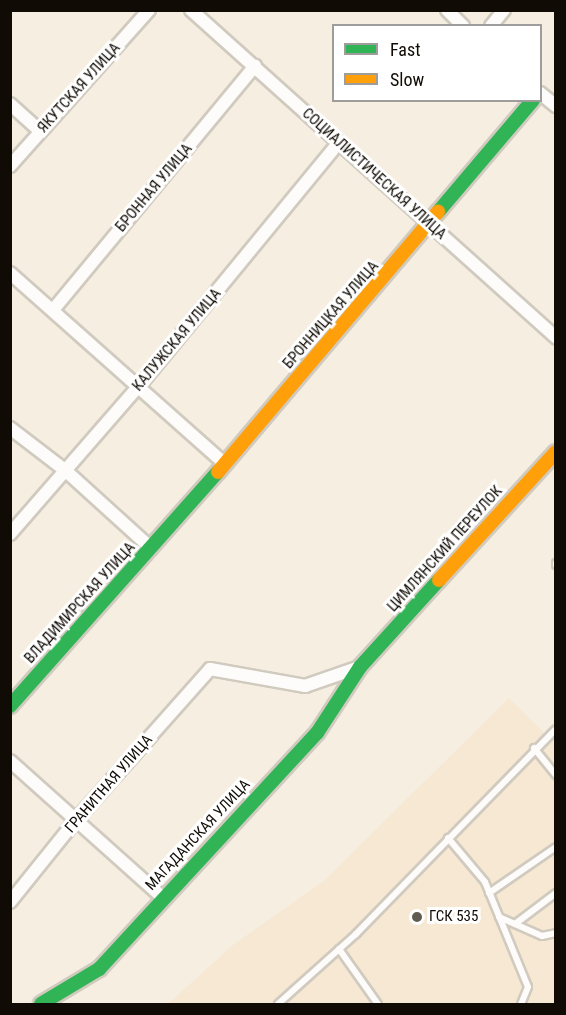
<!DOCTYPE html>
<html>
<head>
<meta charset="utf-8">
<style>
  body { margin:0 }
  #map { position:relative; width:566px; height:1015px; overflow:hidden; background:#f6eee1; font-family:"Roboto Condensed",sans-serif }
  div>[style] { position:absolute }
  .built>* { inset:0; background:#f6e8d2 }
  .roads { filter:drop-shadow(2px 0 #d0cabf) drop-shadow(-2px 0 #d0cabf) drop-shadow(0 2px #d0cabf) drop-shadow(0 -2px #d0cabf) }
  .lane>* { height:6px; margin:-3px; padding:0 3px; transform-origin:3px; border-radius:3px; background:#fefcfa }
  .street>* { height:12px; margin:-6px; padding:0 6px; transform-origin:6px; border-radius:6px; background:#fefcfa }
  .fast>* { height:14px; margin:-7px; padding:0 7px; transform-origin:7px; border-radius:7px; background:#30b455 }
  .slow>* { height:14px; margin:-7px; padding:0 7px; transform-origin:7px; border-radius:7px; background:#ff9f0a }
  .dots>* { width:16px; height:16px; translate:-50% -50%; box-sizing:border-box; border:3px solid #fff; border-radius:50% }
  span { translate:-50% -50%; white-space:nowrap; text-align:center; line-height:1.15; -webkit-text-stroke:6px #fff; paint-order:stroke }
  .street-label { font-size:15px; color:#100b04 }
  .poi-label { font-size:15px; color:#100b04 }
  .left { translate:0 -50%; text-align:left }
  .frame { position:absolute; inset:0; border:12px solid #100b04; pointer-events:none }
  .legend { position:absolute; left:332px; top:24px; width:210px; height:78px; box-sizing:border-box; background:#fff; border:2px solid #9f9d9b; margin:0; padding:8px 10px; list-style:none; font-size:18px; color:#100b04 }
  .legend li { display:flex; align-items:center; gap:12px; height:30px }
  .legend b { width:30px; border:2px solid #9f9d9b }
</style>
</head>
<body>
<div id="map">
  <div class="built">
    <div style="clip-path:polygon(509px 698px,551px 740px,555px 736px,555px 1004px,168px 1004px,233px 945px,325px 880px)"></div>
  </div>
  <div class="roads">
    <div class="lane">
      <div style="left:556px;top:563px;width:2px;rotate:90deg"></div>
      <div style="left:534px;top:748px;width:35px;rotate:51deg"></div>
      <div style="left:448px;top:838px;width:57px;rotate:49.9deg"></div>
      <div style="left:485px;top:882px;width:113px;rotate:67.7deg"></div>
      <div style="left:528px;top:987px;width:18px;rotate:112deg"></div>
      <div style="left:489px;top:893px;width:81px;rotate:-34.5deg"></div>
      <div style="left:499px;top:917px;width:47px;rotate:23.8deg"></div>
      <div style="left:542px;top:936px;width:14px;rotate:-12deg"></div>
      <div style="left:515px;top:924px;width:51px;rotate:-37.1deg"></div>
      <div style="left:339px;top:949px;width:67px;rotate:54.7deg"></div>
      <div style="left:278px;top:1004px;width:105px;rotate:-41.9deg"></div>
      <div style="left:356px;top:934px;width:286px;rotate:-45.7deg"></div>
    </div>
    <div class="street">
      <div style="left:191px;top:10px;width:491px;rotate:41.9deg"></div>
      <div style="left:447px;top:10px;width:23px;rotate:45deg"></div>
      <div style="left:491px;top:26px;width:21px;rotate:-51deg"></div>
      <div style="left:540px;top:93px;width:21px;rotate:39deg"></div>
      <div style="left:10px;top:104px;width:40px;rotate:42deg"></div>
      <div style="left:10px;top:166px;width:209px;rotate:-48.3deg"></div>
      <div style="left:10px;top:273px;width:288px;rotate:41.6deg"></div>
      <div style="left:53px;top:310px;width:317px;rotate:-50.4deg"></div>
      <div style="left:10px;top:428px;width:71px;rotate:37.5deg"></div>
      <div style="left:66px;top:471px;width:115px;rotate:42.2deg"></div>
      <div style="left:10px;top:534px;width:195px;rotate:-49deg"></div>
      <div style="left:138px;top:387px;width:317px;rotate:-50.6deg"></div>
      <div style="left:10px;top:761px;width:204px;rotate:41.8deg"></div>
      <div style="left:10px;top:902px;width:105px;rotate:-51.2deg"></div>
      <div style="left:76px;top:820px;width:202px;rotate:-48.4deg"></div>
      <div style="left:210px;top:669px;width:97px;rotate:10.1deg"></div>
      <div style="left:305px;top:686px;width:58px;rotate:-19.1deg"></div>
    </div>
    <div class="fast">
      <div style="left:438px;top:212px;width:147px;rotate:-49.7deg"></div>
      <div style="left:10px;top:706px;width:313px;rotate:-48.4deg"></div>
      <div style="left:41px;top:1004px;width:68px;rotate:-31.1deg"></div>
      <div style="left:99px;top:969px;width:321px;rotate:-47.3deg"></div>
      <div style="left:317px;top:733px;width:79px;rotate:-56.9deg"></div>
      <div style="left:360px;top:667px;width:118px;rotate:-47.8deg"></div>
    </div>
    <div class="slow">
      <div style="left:218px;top:472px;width:341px;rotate:-49.8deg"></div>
      <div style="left:439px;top:580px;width:173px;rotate:-47.6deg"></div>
    </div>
  </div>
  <div class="dots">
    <div style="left:417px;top:917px;background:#605a51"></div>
  </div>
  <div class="street-label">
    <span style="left:79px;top:88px;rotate:-48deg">ЯКУТСКАЯ УЛИЦА</span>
    <span style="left:374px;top:174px;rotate:42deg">СОЦИАЛИСТИЧЕСКАЯ УЛИЦА</span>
    <span style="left:154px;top:188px;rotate:-50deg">БРОННАЯ УЛИЦА</span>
    <span style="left:331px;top:315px;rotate:-49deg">БРОННИЦКАЯ УЛИЦА</span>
    <span style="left:177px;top:340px;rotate:-50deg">КАЛУЖСКАЯ УЛИЦА</span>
    <span style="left:445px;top:549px;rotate:-48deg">ЦИМЛЯНСКИЙ ПЕРЕУЛОК</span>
    <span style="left:80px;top:603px;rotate:-48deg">ВЛАДИМИРСКАЯ УЛИЦА</span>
    <span style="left:109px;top:784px;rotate:-49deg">ГРАНИТНАЯ УЛИЦА</span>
    <span style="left:198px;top:835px;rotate:-47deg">МАГАДАНСКАЯ УЛИЦА</span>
  </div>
  <div class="poi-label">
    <span class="left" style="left:429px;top:917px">ГСК 535</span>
  </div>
  <div class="frame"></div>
  <ul class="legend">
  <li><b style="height:8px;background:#30b455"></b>Fast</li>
  <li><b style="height:8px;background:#ff9f0a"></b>Slow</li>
  </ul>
</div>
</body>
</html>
